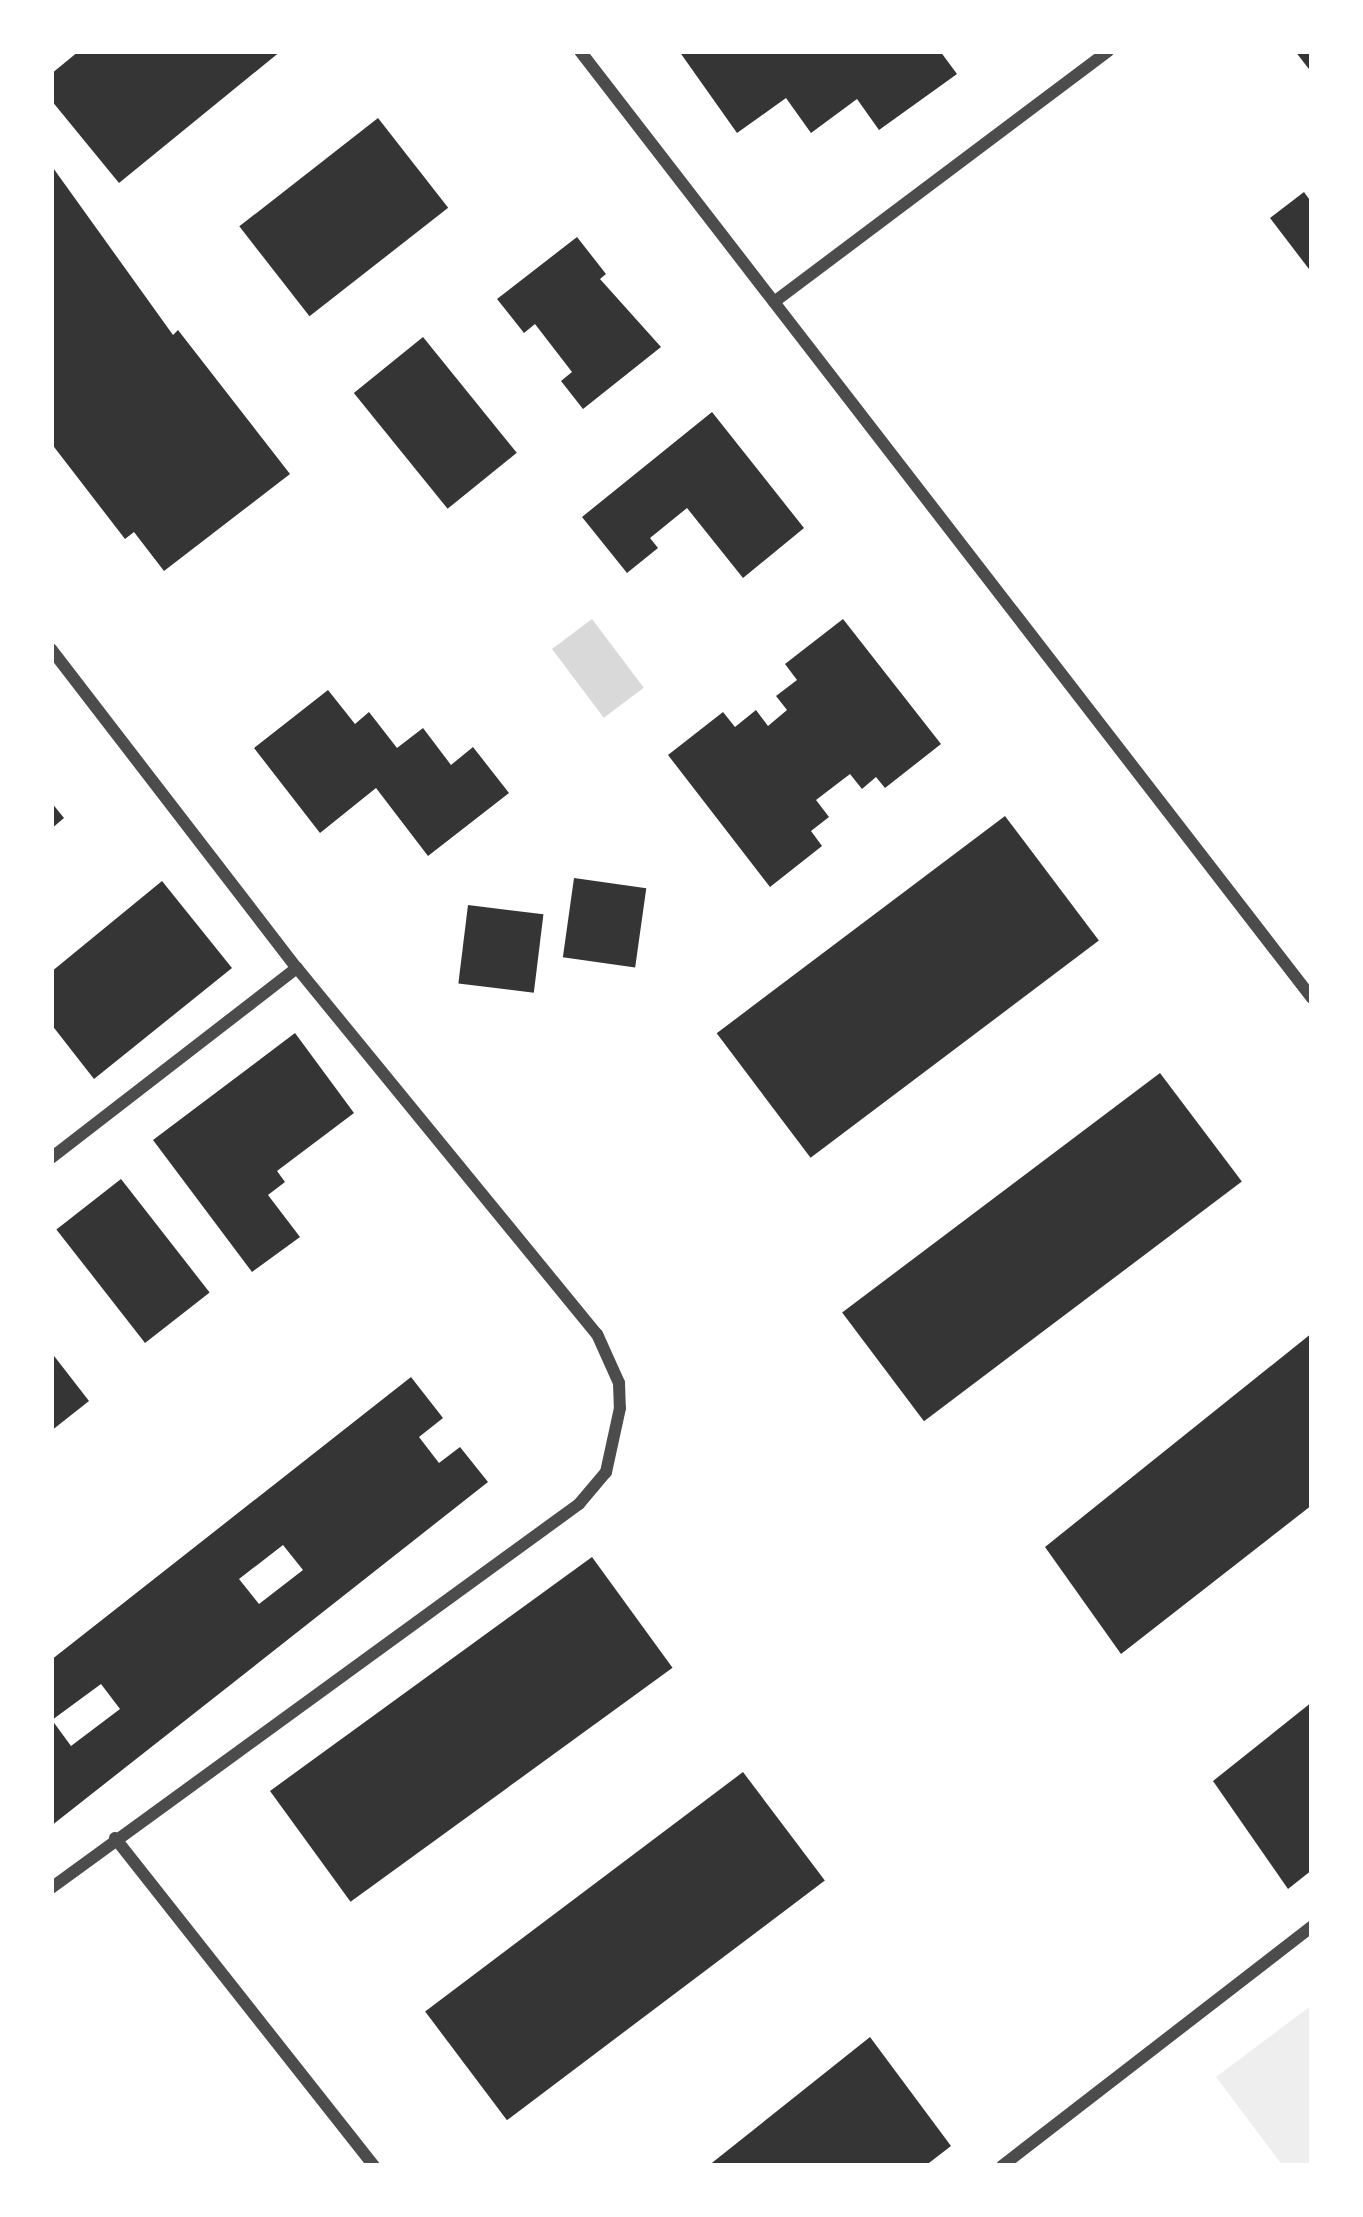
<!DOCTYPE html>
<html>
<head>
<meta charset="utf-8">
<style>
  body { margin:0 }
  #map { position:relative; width:1363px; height:2217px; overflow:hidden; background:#fff; font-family:Raleway,sans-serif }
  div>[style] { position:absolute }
  .green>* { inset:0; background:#eee }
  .water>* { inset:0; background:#d9d9d9; transform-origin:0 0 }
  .building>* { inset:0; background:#353535; transform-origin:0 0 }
  .minor>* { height:12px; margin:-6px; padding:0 6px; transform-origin:6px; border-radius:6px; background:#4c4c4c }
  span { translate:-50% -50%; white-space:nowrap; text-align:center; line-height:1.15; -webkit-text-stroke:9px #fff; paint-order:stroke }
  .frame { position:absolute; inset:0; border:54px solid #fff; pointer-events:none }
</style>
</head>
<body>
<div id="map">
  <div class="green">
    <div style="clip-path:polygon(1312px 2005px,1312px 2166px,1283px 2166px,1216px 2077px)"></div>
  </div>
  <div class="water">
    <div style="left:592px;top:619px;width:86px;height:50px;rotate:53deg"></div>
  </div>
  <div class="building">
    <div style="clip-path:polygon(79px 51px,281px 51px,119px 183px,51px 100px,51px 74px)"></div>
    <div style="clip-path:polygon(679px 51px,940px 51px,957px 74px,879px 130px,857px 99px,811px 133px,786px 98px,737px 133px)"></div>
    <div style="clip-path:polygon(1295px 51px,1312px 51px,1312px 73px)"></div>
    <div style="left:378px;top:118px;width:114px;height:176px;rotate:52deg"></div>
    <div style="clip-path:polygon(51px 165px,173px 335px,178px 330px,290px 474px,164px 571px,134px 532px,125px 539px,51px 443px)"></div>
    <div style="clip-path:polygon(1304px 192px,1312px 203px,1312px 273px,1270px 218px)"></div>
    <div style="clip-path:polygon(577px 237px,606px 274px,600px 279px,661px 347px,583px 409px,561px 381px,572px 372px,535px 324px,524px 333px,497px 299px)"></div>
    <div style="left:423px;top:337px;width:149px;height:89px;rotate:51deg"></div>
    <div style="clip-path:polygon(712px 412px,804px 528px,743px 578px,687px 508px,650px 538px,658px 548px,627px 573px,582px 517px)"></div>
    <div style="clip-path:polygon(843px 619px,941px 744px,885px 788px,876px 777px,862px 789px,850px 774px,816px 800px,829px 817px,811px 831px,822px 846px,770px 887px,668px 755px,723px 712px,735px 727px,756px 710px,768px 726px,787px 710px,776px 696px,797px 680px,785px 664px)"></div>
    <div style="clip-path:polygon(328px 690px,355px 724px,369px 712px,397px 748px,423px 728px,451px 765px,473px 747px,509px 793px,428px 856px,376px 788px,320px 833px,254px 748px)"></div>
    <div style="clip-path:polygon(51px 802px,64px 818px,51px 829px)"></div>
    <div style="left:1005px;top:816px;width:156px;height:361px;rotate:53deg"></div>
    <div style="left:574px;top:878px;width:73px;height:80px;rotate:8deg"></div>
    <div style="clip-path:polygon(162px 881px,232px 968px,94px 1079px,51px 1024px,51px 972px)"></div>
    <div style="left:468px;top:905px;width:76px;height:79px;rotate:7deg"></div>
    <div style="clip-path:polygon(295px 1033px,354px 1113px,277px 1171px,285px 1182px,268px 1195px,300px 1237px,252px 1272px,153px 1140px)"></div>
    <div style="left:1160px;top:1073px;width:136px;height:398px;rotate:53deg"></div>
    <div style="left:121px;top:1179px;width:144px;height:82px;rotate:52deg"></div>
    <div style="clip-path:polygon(1312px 1333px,1312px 1505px,1121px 1654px,1045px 1547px)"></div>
    <div style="clip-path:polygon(51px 1352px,89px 1401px,51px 1431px)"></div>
    <div style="clip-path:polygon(evenodd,411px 1377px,443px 1418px,419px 1437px,439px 1463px,460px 1447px,488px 1482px,51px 1826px,51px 1660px,411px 1377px,283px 1545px,303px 1570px,259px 1604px,239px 1579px,283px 1545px,411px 1377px,101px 1684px,120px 1709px,71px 1746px,52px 1720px,101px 1684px)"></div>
    <div style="left:592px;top:1557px;width:137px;height:398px;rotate:54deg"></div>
    <div style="clip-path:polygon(1312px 1702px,1312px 1870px,1288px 1889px,1213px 1781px)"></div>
    <div style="left:743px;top:1772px;width:136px;height:398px;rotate:53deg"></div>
    <div style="clip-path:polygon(870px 2037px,951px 2146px,925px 2166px,708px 2166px)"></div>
  </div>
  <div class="minor">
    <div style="left:580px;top:51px;width:1197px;rotate:52.3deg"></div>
    <div style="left:774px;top:302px;width:418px;rotate:-36.9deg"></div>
    <div style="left:51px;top:649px;width:403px;rotate:52.4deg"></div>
    <div style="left:297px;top:968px;width:473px;rotate:50.7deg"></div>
    <div style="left:597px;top:1334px;width:54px;rotate:65.8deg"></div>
    <div style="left:619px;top:1383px;width:25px;rotate:88deg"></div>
    <div style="left:620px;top:1408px;width:66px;rotate:102.3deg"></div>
    <div style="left:606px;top:1472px;width:42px;rotate:130.2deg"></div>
    <div style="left:579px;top:1504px;width:653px;rotate:143.97deg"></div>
    <div style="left:51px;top:1158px;width:311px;rotate:-37.7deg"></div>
    <div style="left:115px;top:1838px;width:418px;rotate:51.7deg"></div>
    <div style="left:1002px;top:2166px;width:392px;rotate:-37.7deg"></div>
  </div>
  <div class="frame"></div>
</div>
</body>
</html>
